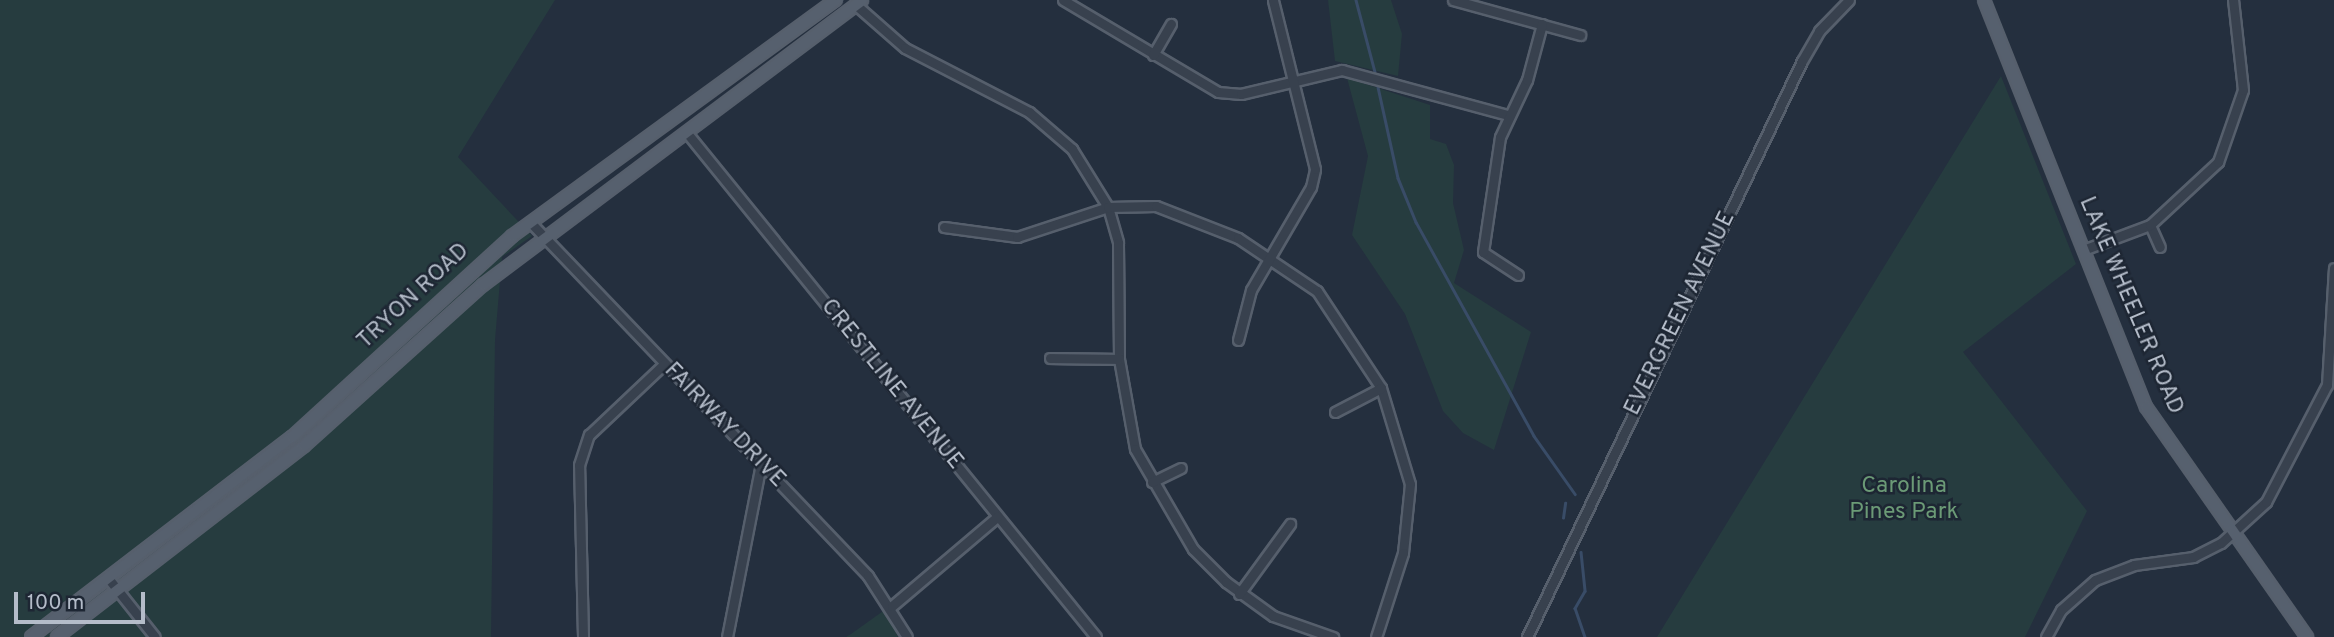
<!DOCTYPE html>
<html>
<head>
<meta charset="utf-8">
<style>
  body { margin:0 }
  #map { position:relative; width:2334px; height:637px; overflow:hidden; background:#242f3e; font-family:Overpass,sans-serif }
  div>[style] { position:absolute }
  .green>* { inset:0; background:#263c3f }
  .stream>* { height:2.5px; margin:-1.25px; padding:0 1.25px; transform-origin:1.25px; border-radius:1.25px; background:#394c67 }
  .roads { filter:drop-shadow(2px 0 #565f6c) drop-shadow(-2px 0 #565f6c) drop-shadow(0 2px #565f6c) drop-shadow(0 -2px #565f6c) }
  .minor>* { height:9px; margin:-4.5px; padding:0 4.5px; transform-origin:4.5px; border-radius:4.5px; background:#38414e }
  .major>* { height:10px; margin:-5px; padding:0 5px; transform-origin:5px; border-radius:5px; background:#56606e }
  span { translate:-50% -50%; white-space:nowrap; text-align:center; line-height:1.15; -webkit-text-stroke:5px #1d2633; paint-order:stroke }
  .street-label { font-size:23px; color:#b4bcc9 }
  .park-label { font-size:23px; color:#6b9a76 }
  .scale { position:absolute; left:14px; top:592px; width:131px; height:32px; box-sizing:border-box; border:4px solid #b4bcc9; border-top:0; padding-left:9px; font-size:21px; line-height:24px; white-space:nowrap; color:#b4bcc9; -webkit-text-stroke:5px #1d2633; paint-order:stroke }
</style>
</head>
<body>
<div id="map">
  <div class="green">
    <div style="clip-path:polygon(0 0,555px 0,458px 157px,532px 236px,502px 257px,495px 340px,491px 637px,0 637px)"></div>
    <div style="clip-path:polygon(1328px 0,1391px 0,1402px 34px,1398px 76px,1335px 61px)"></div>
    <div style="clip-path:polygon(2001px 76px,2076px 264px,1963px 352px,2087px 511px,2025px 637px,1657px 637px)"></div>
    <div style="clip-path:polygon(1347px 78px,1430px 105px,1430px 139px,1446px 144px,1454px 165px,1453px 203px,1464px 250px,1454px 283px,1531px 332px,1494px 450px,1463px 433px,1443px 411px,1405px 314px,1352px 235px,1368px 156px)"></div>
    <div style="clip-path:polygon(886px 609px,898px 637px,846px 637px,851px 634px)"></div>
  </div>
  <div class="stream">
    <div style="left:1356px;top:0;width:74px;rotate:75.2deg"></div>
    <div style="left:1378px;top:87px;width:93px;rotate:77.6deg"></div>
    <div style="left:1398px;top:178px;width:48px;rotate:67.8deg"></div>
    <div style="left:1416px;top:222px;width:244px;rotate:61.1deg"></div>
    <div style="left:1534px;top:436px;width:71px;rotate:54.7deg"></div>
    <div style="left:1563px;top:518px;width:15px;rotate:-82deg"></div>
    <div style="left:1581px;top:552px;width:39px;rotate:84deg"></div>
    <div style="left:1585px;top:591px;width:20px;rotate:120deg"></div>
    <div style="left:1575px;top:608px;width:31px;rotate:71deg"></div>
  </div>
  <div class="roads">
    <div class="minor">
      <div style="left:1063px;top:0;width:180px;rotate:30.7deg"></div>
      <div style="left:1218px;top:92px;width:23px;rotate:5deg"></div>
      <div style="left:1241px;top:94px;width:104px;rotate:-13.4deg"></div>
      <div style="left:1342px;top:70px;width:172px;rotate:15.2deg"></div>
      <div style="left:1453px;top:0;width:132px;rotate:15.4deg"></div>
      <div style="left:856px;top:5px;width:65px;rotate:41.3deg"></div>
      <div style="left:905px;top:48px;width:140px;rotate:27.3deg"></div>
      <div style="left:1029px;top:112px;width:57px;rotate:40.7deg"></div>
      <div style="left:1072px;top:149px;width:68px;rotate:58.2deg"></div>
      <div style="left:1108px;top:207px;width:37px;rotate:74deg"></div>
      <div style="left:1118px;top:243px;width:116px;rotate:89.5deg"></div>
      <div style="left:1119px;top:359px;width:91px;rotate:79.9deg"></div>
      <div style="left:1135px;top:449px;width:116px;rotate:59.9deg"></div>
      <div style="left:1193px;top:549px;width:47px;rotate:45deg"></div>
      <div style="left:1226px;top:582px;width:58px;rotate:35.9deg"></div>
      <div style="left:1273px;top:616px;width:64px;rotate:19.3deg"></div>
      <div style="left:1153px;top:55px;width:36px;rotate:-60deg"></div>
      <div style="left:687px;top:133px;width:649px;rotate:50.94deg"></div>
      <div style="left:530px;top:222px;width:489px;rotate:46.3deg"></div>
      <div style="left:868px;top:576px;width:72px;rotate:57.4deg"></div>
      <div style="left:2150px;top:225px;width:24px;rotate:66deg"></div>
      <div style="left:944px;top:227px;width:74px;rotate:7.8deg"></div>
      <div style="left:1017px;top:237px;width:96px;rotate:-18.2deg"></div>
      <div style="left:1108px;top:207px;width:48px;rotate:-1.2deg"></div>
      <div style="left:1156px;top:206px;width:88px;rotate:21.3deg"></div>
      <div style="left:1238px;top:238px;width:95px;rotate:33.9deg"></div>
      <div style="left:1317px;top:291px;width:116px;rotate:56.6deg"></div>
      <div style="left:1381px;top:388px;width:100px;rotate:73.2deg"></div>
      <div style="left:1410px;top:484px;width:69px;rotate:95.8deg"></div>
      <div style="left:1403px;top:553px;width:88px;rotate:107.8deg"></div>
      <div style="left:2083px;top:250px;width:72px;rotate:-20.5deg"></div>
      <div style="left:2150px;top:225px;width:93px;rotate:-42.8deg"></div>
      <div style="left:2218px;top:162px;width:76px;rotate:-70.9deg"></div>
      <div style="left:2243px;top:90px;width:91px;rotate:-96.3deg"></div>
      <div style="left:1518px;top:275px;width:42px;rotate:-146.7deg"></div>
      <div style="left:1483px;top:252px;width:116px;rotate:-81.6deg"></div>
      <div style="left:1500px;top:137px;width:63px;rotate:-64.7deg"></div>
      <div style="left:1527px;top:80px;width:58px;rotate:-75deg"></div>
      <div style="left:1238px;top:340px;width:52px;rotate:-75.4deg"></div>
      <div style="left:1251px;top:290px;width:119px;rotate:-59.8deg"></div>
      <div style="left:1311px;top:187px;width:18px;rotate:-77deg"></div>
      <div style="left:1315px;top:169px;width:174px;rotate:-104deg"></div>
      <div style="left:1050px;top:358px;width:69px;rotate:0.8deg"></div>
      <div style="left:1335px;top:412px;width:52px;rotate:-27.6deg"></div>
      <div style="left:1152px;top:482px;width:32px;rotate:-26deg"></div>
      <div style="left:108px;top:578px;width:75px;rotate:51.5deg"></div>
      <div style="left:1239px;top:594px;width:87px;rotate:-53.9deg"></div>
      <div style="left:892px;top:606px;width:138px;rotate:-40.3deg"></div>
      <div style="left:583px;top:637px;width:172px;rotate:-91.3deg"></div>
      <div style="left:579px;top:465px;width:32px;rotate:-72deg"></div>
      <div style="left:589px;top:435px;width:103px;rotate:-43.4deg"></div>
      <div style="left:727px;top:637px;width:176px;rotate:-78.9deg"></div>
      <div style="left:1527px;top:637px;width:638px;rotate:-64.48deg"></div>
      <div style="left:1802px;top:61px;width:34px;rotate:-60deg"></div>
      <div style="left:1819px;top:31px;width:43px;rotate:-45.9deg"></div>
      <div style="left:2046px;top:637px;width:31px;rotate:-61deg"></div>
      <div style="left:2061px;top:610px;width:45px;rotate:-41.4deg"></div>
      <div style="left:2095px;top:580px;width:42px;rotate:-21deg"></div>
      <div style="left:2134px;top:565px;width:60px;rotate:-7.7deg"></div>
      <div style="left:2193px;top:557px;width:31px;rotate:-27deg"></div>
      <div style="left:2221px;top:543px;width:61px;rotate:-42.3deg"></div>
      <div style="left:2266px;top:502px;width:132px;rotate:-62.5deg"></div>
      <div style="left:2327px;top:385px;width:117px;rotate:-86.6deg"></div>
    </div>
    <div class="major">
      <div style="left:1984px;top:0;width:438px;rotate:68.3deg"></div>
      <div style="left:2146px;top:407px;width:281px;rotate:55deg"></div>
      <div style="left:31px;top:637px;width:329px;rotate:-37.5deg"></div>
      <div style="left:292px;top:437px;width:298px;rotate:-42.4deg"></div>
      <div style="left:512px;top:236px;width:401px;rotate:-36.1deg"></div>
      <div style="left:57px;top:637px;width:312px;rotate:-37.7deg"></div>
      <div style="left:304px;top:446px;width:241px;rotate:-42deg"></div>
      <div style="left:483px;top:285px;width:474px;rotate:-36.9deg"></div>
    </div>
  </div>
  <div class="street-label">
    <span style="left:414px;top:297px;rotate:-43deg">TRYON ROAD</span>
    <span style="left:2130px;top:306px;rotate:67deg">LAKE WHEELER ROAD</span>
    <span style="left:1681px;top:314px;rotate:-64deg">EVERGREEN AVENUE</span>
    <span style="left:891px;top:385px;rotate:51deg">CRESTLINE AVENUE</span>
    <span style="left:724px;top:426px;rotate:46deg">FAIRWAY DRIVE</span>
  </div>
  <div class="park-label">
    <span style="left:1904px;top:500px">Carolina<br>Pines Park</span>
  </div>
  <div class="scale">100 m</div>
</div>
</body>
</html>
